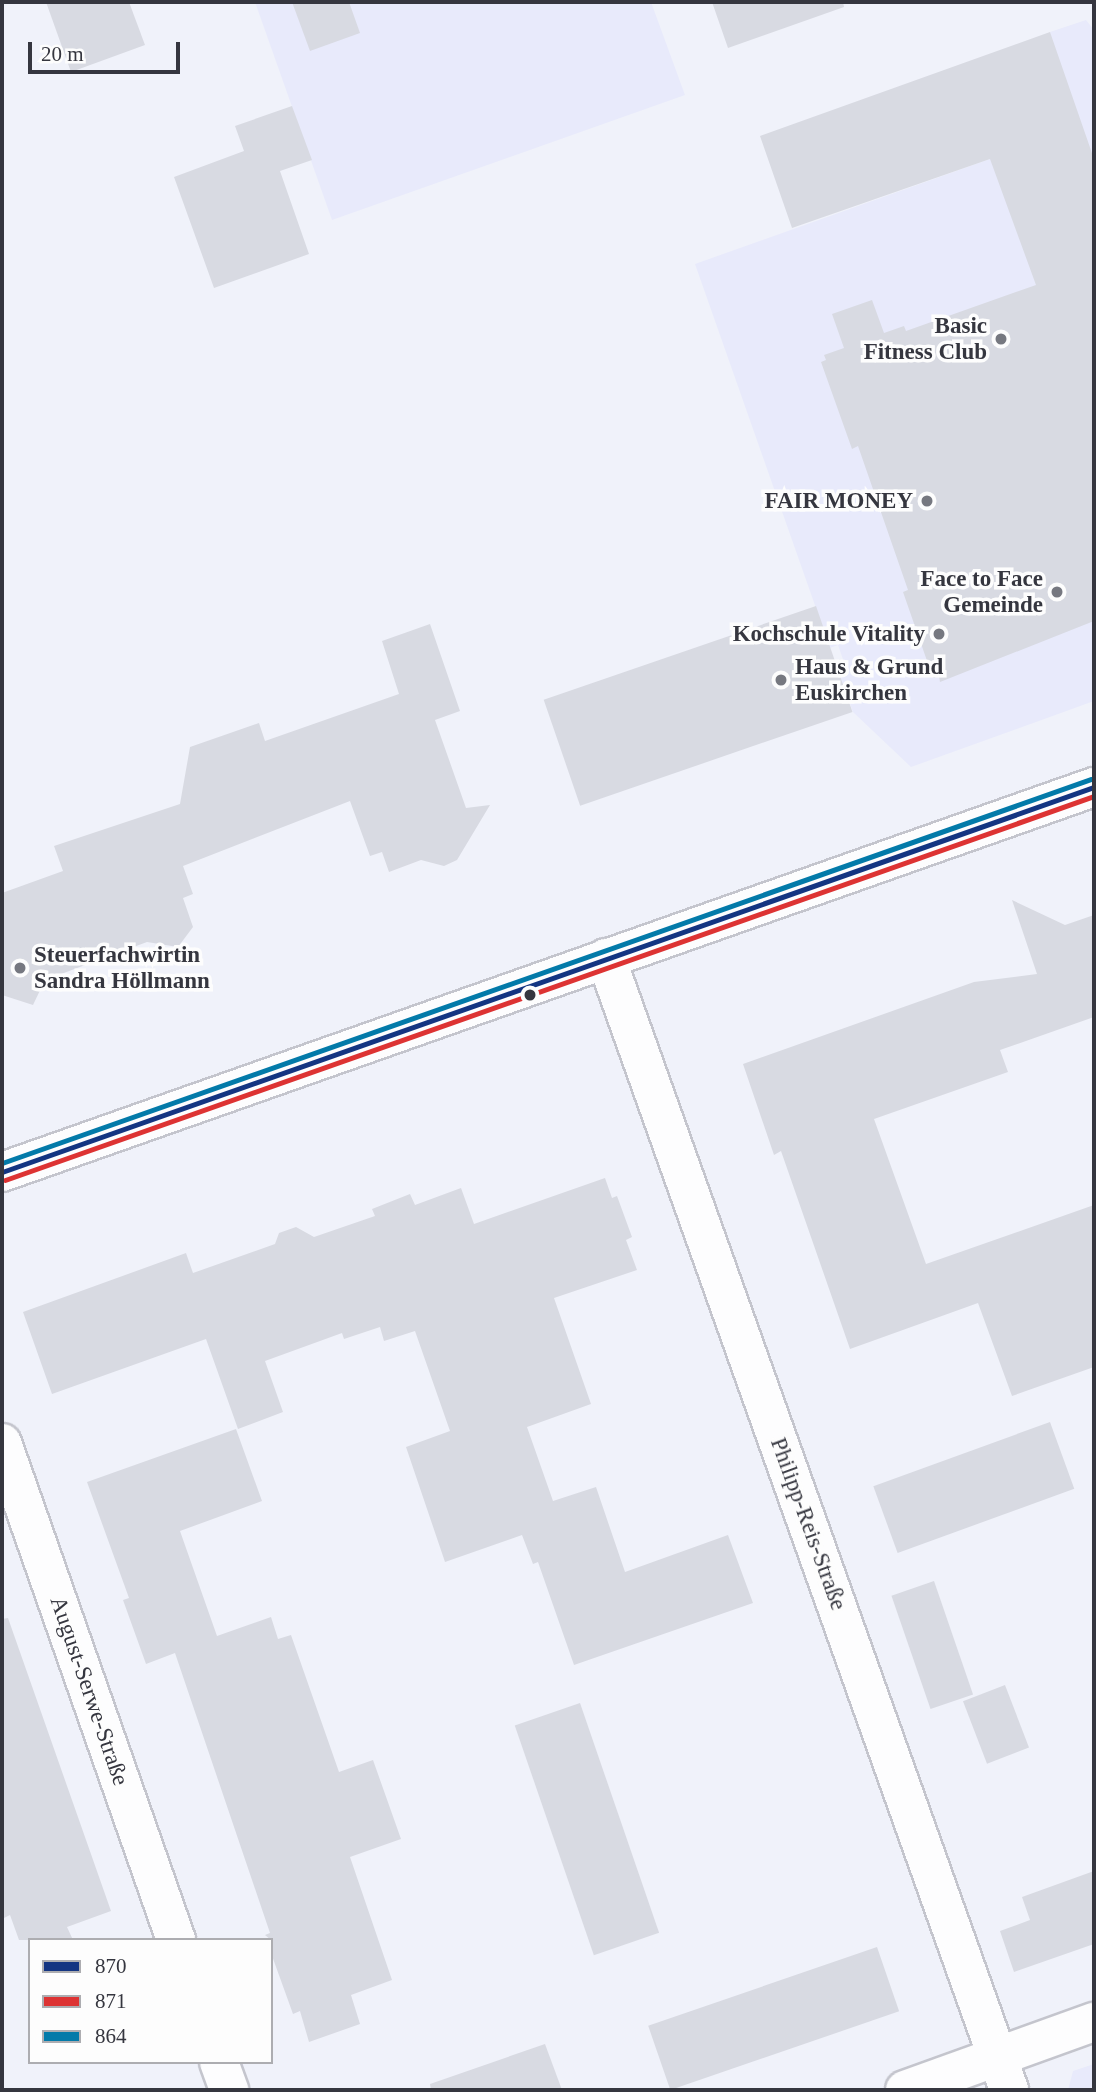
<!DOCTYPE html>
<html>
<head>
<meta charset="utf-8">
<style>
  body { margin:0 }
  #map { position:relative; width:1096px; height:2092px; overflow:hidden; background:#f0f2fa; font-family:Georgia,serif }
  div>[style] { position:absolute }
  .built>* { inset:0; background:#e8eafb }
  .building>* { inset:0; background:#d8dae2; transform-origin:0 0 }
  .roads { filter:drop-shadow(2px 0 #c4c5cd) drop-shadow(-2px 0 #c4c5cd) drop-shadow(0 2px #c4c5cd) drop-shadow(0 -2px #c4c5cd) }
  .minor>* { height:38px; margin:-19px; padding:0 19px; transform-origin:19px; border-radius:19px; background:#fdfdfe }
  .bus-1>* { height:5px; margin:-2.5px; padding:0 2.5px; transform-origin:2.5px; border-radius:2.5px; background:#143582 }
  .bus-2>* { height:5px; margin:-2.5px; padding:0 2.5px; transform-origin:2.5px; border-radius:2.5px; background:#d33 }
  .bus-3>* { height:5px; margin:-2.5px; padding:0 2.5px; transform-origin:2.5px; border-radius:2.5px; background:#037aa9 }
  .dots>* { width:19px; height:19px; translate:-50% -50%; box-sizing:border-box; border:4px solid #fdfdfd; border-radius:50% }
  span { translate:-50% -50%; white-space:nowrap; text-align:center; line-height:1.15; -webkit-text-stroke:7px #fdfdfd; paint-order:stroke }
  .poi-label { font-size:23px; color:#35363f; font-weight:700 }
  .right { translate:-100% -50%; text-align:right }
  .left { translate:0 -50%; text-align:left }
  .street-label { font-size:23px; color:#35363f }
  .frame { position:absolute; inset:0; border:4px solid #35363f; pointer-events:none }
  .legend { position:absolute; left:28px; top:1938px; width:245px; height:126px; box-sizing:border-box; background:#fdfdfd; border:2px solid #adadb1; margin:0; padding:9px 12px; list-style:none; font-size:21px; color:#35363f }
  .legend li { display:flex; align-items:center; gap:14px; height:35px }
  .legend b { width:35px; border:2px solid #adadb1 }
  .scale { position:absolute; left:28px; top:42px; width:152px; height:32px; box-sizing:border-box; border:4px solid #35363f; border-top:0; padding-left:9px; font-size:21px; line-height:24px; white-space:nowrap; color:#35363f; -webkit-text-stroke:5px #fdfdfd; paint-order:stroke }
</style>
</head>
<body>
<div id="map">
  <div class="built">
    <div style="clip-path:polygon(255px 2px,651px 2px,685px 95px,332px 220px)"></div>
    <div style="clip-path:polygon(1086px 20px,1094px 30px,1094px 701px,911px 767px,853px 712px,838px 671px,846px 668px,838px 645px,830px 648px,695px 264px,990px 159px,1050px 32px)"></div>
    <div style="clip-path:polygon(1094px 2064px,1094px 2090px,1068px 2090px,1073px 2071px)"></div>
  </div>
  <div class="building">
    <div style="clip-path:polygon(46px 2px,129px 2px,145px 45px,71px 72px)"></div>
    <div style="clip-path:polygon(292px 2px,349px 2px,360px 33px,310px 51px)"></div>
    <div style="clip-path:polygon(712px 2px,843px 2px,844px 7px,728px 48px)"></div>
    <div style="clip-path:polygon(1050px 32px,1094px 159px,1094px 621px,940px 682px,939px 676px,933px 678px,903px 592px,908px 590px,858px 446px,852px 449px,821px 362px,826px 360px,824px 355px,844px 348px,832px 314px,872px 300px,884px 333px,904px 326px,906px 331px,1036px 285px,990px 159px,792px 228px,760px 136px)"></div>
    <div style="clip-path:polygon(292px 106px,312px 160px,280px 171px,309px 254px,214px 288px,174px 177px,244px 151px,235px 126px)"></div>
    <div style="left:816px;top:606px;width:112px;height:288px;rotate:71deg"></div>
    <div style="clip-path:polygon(430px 624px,460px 711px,435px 720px,466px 808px,490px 805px,457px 860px,444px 866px,421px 860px,389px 872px,382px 852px,370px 856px,350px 801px,183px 866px,193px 894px,183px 898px,193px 927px,178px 947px,147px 942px,45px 980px,33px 1005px,2px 995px,2px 893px,63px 871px,54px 846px,180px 804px,190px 747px,259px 723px,265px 741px,399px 694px,382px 641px)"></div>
    <div style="clip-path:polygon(1012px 900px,1065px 925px,1094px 915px,1094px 1017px,1000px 1050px,1008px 1072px,874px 1119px,926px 1264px,1094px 1205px,1094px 1367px,1012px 1396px,978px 1303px,850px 1349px,781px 1151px,774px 1155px,743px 1064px,974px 982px,1037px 974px)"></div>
    <div style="clip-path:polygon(605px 1178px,612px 1198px,617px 1196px,632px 1237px,626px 1240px,637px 1270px,554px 1298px,591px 1404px,527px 1427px,553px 1501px,596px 1487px,625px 1572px,728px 1535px,753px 1603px,574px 1665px,538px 1562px,533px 1564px,522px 1535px,445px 1562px,406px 1447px,450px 1431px,415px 1331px,384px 1341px,380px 1327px,344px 1339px,342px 1333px,265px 1361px,283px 1412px,238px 1429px,206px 1339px,52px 1394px,23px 1312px,186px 1253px,193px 1273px,275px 1244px,279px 1233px,296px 1227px,314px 1237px,375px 1216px,372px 1209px,410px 1194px,415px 1205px,461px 1188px,474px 1224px)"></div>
    <div style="left:1050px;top:1422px;width:71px;height:188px;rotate:70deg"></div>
    <div style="clip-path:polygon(236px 1429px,262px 1501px,180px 1531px,217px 1636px,271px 1617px,278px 1639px,291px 1635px,339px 1772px,373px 1760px,401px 1839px,350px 1857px,392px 1980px,351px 1995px,360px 2024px,309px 2042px,300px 2011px,293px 2014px,271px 1953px,271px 1940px,265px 1935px,270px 1933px,175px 1653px,146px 1664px,123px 1600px,129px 1598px,87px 1482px)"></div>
    <div style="left:934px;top:1581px;width:120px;height:45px;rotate:71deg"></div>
    <div style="clip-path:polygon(8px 1618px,111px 1911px,67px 1927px,73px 1940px,19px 1940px,10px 1915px,2px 1919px,2px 1619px)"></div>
    <div style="left:1005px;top:1685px;width:67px;height:45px;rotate:69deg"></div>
    <div style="left:580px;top:1703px;width:243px;height:69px;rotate:71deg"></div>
    <div style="clip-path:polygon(1094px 1871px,1094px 1944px,1014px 1972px,1000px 1931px,1030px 1920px,1022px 1897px)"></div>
    <div style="left:877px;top:1947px;width:68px;height:242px;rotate:71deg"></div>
    <div style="clip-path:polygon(545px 2044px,562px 2090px,431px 2090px,430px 2084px)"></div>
  </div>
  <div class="roads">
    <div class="minor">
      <div style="left:606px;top:958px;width:1202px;rotate:70.4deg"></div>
      <div style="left:2px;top:1172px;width:1158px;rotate:-19.42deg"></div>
      <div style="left:2px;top:1443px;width:527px;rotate:70.7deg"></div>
      <div style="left:219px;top:2062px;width:30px;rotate:70deg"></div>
      <div style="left:905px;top:2090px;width:201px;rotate:-19.8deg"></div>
    </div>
  </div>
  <div class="bus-1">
    <div style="left:2px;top:1172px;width:1158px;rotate:-19.42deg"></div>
  </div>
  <div class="bus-2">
    <div style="left:5px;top:1180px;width:1155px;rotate:-19.42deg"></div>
  </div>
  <div class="bus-3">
    <div style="left:2px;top:1163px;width:1155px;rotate:-19.42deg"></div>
  </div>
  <div class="dots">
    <div style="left:1001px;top:339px;background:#767880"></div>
    <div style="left:927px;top:501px;background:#767880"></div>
    <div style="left:1057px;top:592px;background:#767880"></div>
    <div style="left:939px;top:634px;background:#767880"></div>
    <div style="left:781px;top:680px;background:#767880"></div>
    <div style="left:20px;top:968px;background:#767880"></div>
    <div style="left:530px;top:995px;background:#35363f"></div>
  </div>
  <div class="poi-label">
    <span class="right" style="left:987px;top:339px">Basic<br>Fitness Club</span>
    <span class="right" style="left:913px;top:501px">FAIR MONEY</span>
    <span class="right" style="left:1043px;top:592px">Face to Face<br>Gemeinde</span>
    <span class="right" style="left:925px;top:634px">Kochschule Vitality</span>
    <span class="left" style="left:795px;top:680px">Haus &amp; Grund<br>Euskirchen</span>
    <span class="left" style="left:34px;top:968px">Steuerfachwirtin<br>Sandra Höllmann</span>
  </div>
  <div class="street-label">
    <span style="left:808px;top:1524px;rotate:70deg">Philipp-Reis-Straße</span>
    <span style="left:89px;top:1691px;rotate:71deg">August-Serwe-Straße</span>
  </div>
  <div class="frame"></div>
  <ul class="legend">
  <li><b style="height:9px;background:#143582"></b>870</li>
  <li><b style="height:9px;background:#d33"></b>871</li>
  <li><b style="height:9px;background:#037aa9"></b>864</li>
  </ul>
  <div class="scale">20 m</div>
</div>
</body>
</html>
